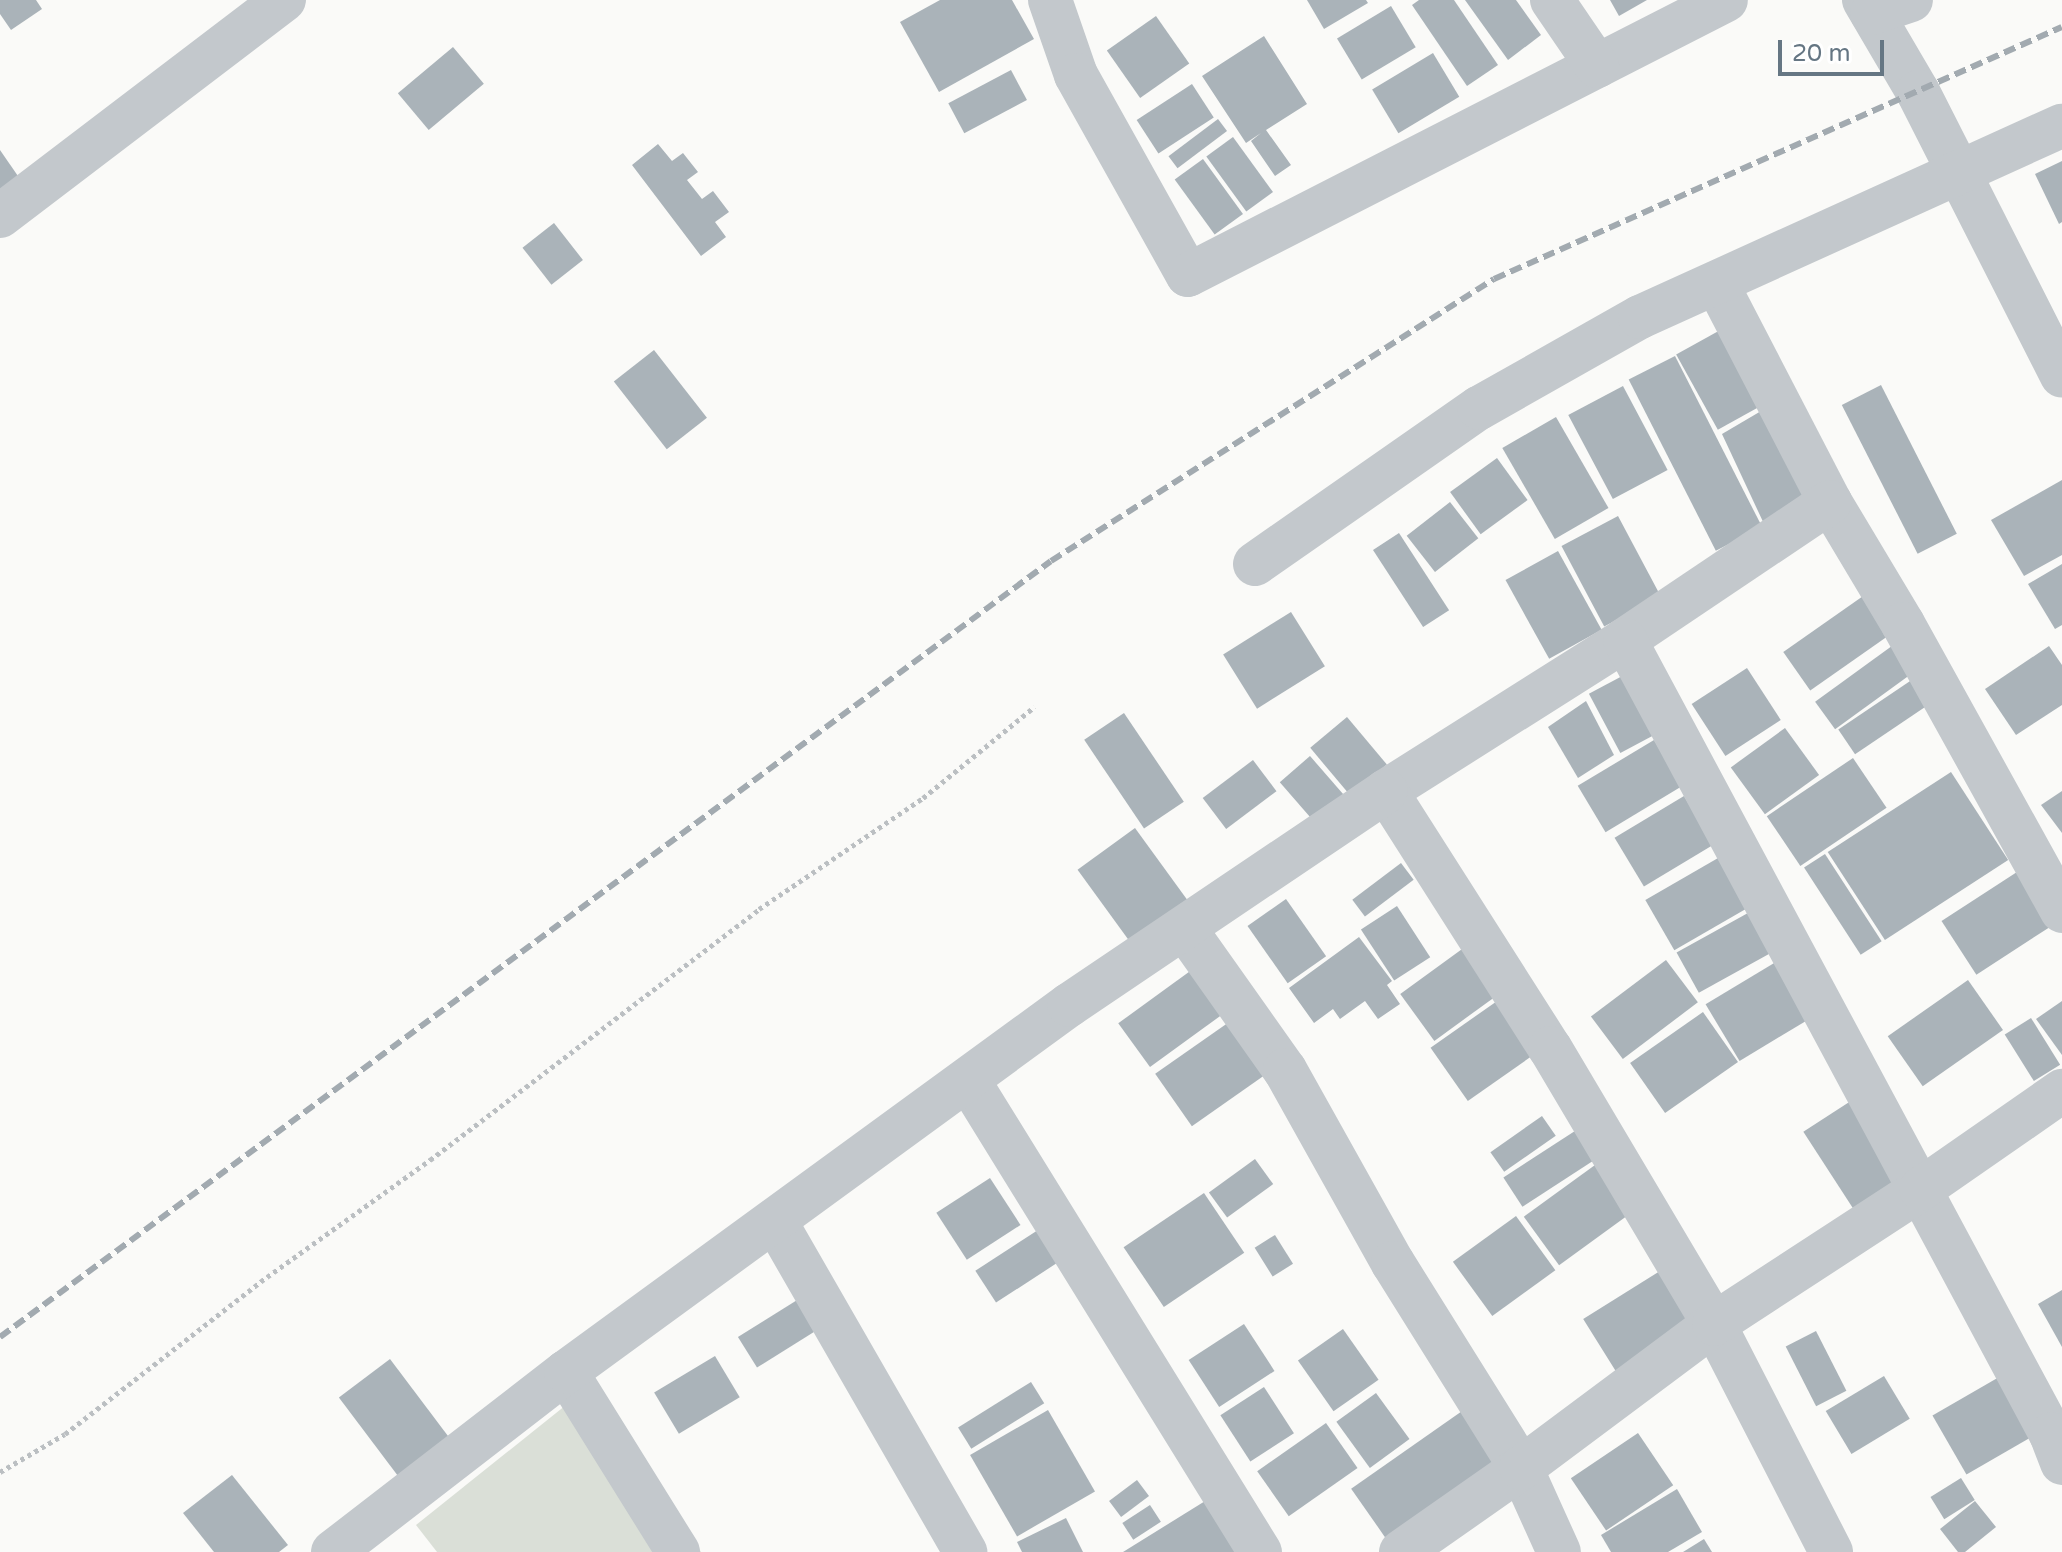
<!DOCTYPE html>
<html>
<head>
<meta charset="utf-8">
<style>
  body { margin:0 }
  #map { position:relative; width:2062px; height:1552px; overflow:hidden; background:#fafaf8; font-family:"Varela Round",sans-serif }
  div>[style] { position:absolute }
  .green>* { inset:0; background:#dadfd7 }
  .building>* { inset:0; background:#aab3b9; transform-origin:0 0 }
  .path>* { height:5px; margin-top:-2.5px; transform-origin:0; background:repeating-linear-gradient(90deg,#bbbfc2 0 4px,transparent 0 8px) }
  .minor>* { height:44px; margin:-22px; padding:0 22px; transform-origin:22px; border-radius:22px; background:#c3c8cc }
  .rail>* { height:6px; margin-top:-3px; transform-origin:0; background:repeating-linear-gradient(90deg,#a2aab0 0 12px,transparent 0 18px) }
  span { translate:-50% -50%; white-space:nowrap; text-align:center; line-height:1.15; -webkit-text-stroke:8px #fff; paint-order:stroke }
  .scale { position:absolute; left:1778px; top:40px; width:106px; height:36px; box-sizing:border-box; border:4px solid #657683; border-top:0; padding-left:10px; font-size:24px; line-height:28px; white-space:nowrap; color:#657683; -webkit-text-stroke:6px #fff; paint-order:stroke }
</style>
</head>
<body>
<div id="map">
  <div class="green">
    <div style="clip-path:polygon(596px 1381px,701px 1552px,437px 1552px,416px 1525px)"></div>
  </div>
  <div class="building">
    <div style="clip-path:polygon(0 0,36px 0,42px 9px,11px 30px,0 14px)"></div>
    <div style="clip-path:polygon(940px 0,1012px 0,1034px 39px,939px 92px,900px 22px)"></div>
    <div style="clip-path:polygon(1307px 0,1366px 0,1368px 3px,1324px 29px)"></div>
    <div style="clip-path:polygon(1419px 0,1454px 0,1498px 65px,1467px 86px,1412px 5px)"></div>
    <div style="clip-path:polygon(1465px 0,1516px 0,1541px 35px,1508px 60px)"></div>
    <div style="clip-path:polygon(1610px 0,1647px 0,1619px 16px)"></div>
    <div style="left:1391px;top:6px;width:48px;height:63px;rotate:59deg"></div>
    <div style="left:1156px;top:16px;width:58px;height:60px;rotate:55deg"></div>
    <div style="clip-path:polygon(1264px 36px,1307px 104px,1266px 130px,1291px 165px,1275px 176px,1251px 141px,1261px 133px,1246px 143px,1202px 76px)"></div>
    <div style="left:453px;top:47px;width:48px;height:72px;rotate:50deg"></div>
    <div style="left:1433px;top:53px;width:51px;height:71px;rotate:59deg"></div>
    <div style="left:1011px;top:70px;width:34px;height:71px;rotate:62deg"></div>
    <div style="left:1192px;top:84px;width:40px;height:66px;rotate:57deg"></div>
    <div style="left:1218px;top:119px;width:15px;height:62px;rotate:53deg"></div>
    <div style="left:1233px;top:137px;width:68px;height:33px;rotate:54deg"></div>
    <div style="clip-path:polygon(658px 144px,672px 161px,683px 153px,698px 172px,687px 180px,702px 199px,713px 191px,729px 212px,715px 222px,726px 237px,701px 256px,632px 165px)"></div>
    <div style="clip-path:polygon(0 150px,20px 179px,0 193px)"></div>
    <div style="left:1203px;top:159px;width:68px;height:35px;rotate:54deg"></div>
    <div style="clip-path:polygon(2062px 161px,2062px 222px,2059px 224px,2035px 174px)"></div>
    <div style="left:554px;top:223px;width:47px;height:40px;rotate:52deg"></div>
    <div style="left:1733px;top:323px;width:86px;height:65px;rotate:61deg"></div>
    <div style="left:654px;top:350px;width:86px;height:51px;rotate:52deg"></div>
    <div style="left:1675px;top:356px;width:192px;height:52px;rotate:63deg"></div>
    <div style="left:1881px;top:385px;width:167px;height:44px;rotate:63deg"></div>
    <div style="left:1623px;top:386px;width:95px;height:62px;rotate:62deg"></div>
    <div style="clip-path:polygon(1773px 404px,1823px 489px,1765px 526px,1722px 434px)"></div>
    <div style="left:1556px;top:417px;width:105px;height:62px;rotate:60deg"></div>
    <div style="left:1497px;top:458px;width:52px;height:58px;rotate:54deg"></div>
    <div style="clip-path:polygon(2062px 480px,2062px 555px,2024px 576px,1991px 520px)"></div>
    <div style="left:1450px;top:502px;width:46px;height:55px;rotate:52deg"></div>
    <div style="left:1618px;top:516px;width:91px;height:64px;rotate:62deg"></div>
    <div style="left:1399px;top:533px;width:92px;height:31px;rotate:57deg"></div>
    <div style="left:1558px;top:551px;width:90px;height:60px;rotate:61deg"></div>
    <div style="clip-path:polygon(2062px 564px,2062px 625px,2055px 629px,2028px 584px)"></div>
    <div style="left:1866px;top:594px;width:47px;height:101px;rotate:55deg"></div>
    <div style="left:1291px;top:612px;width:64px;height:80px;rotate:58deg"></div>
    <div style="left:1896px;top:643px;width:34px;height:100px;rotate:54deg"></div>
    <div style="clip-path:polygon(2049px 646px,2062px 665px,2062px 705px,2016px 735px,1985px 689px)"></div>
    <div style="left:1747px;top:668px;width:62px;height:66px;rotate:57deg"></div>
    <div style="left:1922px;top:673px;width:30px;height:101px;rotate:56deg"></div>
    <div style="left:1626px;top:674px;width:67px;height:42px;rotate:62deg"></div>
    <div style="clip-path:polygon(1586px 701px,1614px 755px,1578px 778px,1548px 727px)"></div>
    <div style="left:1124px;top:713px;width:107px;height:48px;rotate:56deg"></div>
    <div style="left:1347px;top:717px;width:62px;height:48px;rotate:50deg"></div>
    <div style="left:1785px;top:728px;width:58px;height:67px;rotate:54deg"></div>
    <div style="left:1654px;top:740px;width:54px;height:89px;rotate:59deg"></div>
    <div style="left:1310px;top:756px;width:56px;height:40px;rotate:49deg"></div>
    <div style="left:1853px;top:758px;width:60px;height:104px;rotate:56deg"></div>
    <div style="left:1253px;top:760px;width:39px;height:63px;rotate:53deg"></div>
    <div style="left:1951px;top:772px;width:105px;height:147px;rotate:57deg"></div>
    <div style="clip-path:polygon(2062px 791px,2062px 833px,2041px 805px)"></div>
    <div style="left:1684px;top:796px;width:57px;height:81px;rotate:59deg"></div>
    <div style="left:1135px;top:828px;width:94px;height:71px;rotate:54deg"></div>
    <div style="left:1725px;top:854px;width:58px;height:92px;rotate:60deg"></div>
    <div style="left:1825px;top:854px;width:104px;height:25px;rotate:57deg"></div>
    <div style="left:1401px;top:863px;width:21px;height:61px;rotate:53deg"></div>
    <div style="left:2017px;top:872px;width:64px;height:90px;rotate:57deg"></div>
    <div style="left:1286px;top:899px;width:70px;height:47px;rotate:55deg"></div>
    <div style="left:1397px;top:906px;width:61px;height:43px;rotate:57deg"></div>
    <div style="left:1757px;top:908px;width:46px;height:92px;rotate:61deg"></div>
    <div style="clip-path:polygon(1359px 937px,1392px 981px,1387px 985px,1400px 1004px,1378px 1019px,1365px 1001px,1340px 1019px,1333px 1009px,1314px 1023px,1289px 988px)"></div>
    <div style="left:1469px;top:944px;width:58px;height:85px;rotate:54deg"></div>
    <div style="left:1781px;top:959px;width:66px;height:88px;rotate:59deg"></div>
    <div style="left:1666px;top:960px;width:53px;height:94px;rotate:53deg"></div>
    <div style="left:1204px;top:961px;width:54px;height:106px;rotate:54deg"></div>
    <div style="left:1968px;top:980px;width:61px;height:98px;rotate:55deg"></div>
    <div style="left:1510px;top:992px;width:65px;height:97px;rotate:55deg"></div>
    <div style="clip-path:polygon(2062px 1001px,2062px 1055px,2036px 1019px)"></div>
    <div style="left:1703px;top:1012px;width:61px;height:89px;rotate:55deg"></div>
    <div style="left:1242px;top:1013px;width:64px;height:106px;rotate:55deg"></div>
    <div style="left:2031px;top:1018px;width:55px;height:31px;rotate:58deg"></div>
    <div style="left:1857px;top:1097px;width:98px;height:64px;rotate:57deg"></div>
    <div style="left:1542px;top:1116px;width:24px;height:63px;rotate:55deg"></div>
    <div style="left:1578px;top:1129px;width:35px;height:89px;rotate:57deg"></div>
    <div style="left:1255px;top:1159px;width:31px;height:57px;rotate:54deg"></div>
    <div style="left:1595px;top:1165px;width:60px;height:88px;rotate:54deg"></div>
    <div style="left:990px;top:1178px;width:56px;height:64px;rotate:57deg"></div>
    <div style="left:1204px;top:1193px;width:72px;height:97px;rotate:56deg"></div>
    <div style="left:1516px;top:1216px;width:67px;height:78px;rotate:54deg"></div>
    <div style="left:1055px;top:1219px;width:38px;height:95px;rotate:57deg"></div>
    <div style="left:1275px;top:1235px;width:34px;height:24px;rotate:58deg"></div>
    <div style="left:1668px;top:1266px;width:64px;height:100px;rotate:58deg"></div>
    <div style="clip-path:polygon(2062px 1290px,2062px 1347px,2038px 1304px)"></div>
    <div style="left:810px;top:1292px;width:36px;height:85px;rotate:58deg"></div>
    <div style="left:1244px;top:1324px;width:56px;height:66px;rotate:57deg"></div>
    <div style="left:1343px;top:1329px;width:62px;height:55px;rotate:55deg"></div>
    <div style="left:1816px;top:1331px;width:67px;height:34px;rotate:63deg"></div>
    <div style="left:715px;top:1356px;width:48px;height:71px;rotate:59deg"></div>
    <div style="left:390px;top:1359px;width:102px;height:64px;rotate:53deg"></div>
    <div style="left:2013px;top:1369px;width:68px;height:93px;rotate:60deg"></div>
    <div style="left:1884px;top:1376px;width:50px;height:68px;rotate:59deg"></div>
    <div style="left:1031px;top:1382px;width:25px;height:86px;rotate:58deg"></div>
    <div style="left:1264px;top:1387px;width:55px;height:52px;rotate:57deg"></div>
    <div style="left:1376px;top:1393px;width:57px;height:49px;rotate:54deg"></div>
    <div style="left:1465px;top:1409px;width:60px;height:139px;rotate:55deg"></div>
    <div style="left:1048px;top:1410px;width:94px;height:90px;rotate:60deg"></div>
    <div style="left:1326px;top:1423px;width:55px;height:84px;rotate:55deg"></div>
    <div style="left:1638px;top:1433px;width:63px;height:81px;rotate:56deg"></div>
    <div style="clip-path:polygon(232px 1475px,288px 1545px,279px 1552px,214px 1552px,183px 1513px)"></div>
    <div style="left:1961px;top:1478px;width:26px;height:36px;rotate:58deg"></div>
    <div style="left:1137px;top:1480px;width:20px;height:35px;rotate:53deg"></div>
    <div style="clip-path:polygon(1677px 1489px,1702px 1532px,1668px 1552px,1611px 1552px,1601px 1535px)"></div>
    <div style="clip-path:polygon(1210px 1498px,1244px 1552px,1123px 1552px)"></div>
    <div style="clip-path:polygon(1975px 1501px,1996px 1527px,1965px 1552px,1958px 1552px,1940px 1529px)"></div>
    <div style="left:1150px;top:1505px;width:20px;height:33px;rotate:57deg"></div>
    <div style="clip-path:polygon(1066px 1518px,1083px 1552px,1022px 1552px,1017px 1542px)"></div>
    <div style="clip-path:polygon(1704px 1539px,1712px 1552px,1683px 1552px)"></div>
  </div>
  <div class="path">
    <div style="left:0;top:1472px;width:75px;rotate:-30.3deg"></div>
    <div style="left:65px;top:1434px;width:256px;rotate:-37.9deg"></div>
    <div style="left:267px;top:1277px;width:201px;rotate:-35.7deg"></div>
    <div style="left:430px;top:1160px;width:414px;rotate:-37.3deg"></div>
    <div style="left:759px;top:909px;width:198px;rotate:-34.1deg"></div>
    <div style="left:923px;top:798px;width:144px;rotate:-39.3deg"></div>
  </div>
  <div class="minor">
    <div style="left:1050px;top:0;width:79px;rotate:70.9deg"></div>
    <div style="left:1076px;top:75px;width:229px;rotate:60.8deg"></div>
    <div style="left:1188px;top:275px;width:604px;rotate:-27.07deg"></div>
    <div style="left:1552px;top:0;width:80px;rotate:55.7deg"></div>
    <div style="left:1864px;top:0;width:107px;rotate:59.6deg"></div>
    <div style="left:1918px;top:92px;width:318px;rotate:63.1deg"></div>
    <div style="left:1872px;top:13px;width:41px;rotate:-18.4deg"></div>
    <div style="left:0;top:216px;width:357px;rotate:-37.3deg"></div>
    <div style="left:1717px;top:284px;width:246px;rotate:62.6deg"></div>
    <div style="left:1830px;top:502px;width:142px;rotate:59.1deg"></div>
    <div style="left:1903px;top:624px;width:328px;rotate:61deg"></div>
    <div style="left:1830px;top:502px;width:247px;rotate:146.1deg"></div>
    <div style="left:1625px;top:640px;width:283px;rotate:147.7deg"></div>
    <div style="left:1386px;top:791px;width:305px;rotate:57.5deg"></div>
    <div style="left:1550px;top:1048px;width:321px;rotate:59.3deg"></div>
    <div style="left:1714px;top:1324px;width:256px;rotate:62.8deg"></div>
    <div style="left:1255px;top:564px;width:273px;rotate:-34.9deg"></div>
    <div style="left:1479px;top:408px;width:185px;rotate:-29.5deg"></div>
    <div style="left:1640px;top:317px;width:463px;rotate:-24.4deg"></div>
    <div style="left:1625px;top:640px;width:901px;rotate:61.79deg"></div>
    <div style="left:2051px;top:1434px;width:31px;rotate:69deg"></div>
    <div style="left:1185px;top:929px;width:173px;rotate:54.7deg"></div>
    <div style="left:1285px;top:1070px;width:221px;rotate:60.8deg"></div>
    <div style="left:1393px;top:1263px;width:242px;rotate:58deg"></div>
    <div style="left:1521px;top:1468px;width:92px;rotate:65.7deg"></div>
    <div style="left:968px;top:1080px;width:555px;rotate:58.26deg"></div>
    <div style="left:775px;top:1221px;width:382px;rotate:60.1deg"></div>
    <div style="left:566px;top:1372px;width:212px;rotate:58.1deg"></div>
    <div style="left:333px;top:1552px;width:294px;rotate:-37.7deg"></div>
    <div style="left:566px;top:1372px;width:623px;rotate:-36.12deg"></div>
    <div style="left:1069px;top:1005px;width:382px;rotate:-34deg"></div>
    <div style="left:1401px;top:1552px;width:146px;rotate:-35deg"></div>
    <div style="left:1521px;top:1468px;width:241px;rotate:-36.7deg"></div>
    <div style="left:1714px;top:1324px;width:247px;rotate:-33.1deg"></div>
    <div style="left:1921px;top:1189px;width:172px;rotate:-34.8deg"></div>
  </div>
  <div class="rail">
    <div style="left:0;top:1337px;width:1306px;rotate:-36.44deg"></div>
    <div style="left:1051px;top:561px;width:525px;rotate:-32.48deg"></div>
    <div style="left:1494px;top:279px;width:621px;rotate:-23.93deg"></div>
  </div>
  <div class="scale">20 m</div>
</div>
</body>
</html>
